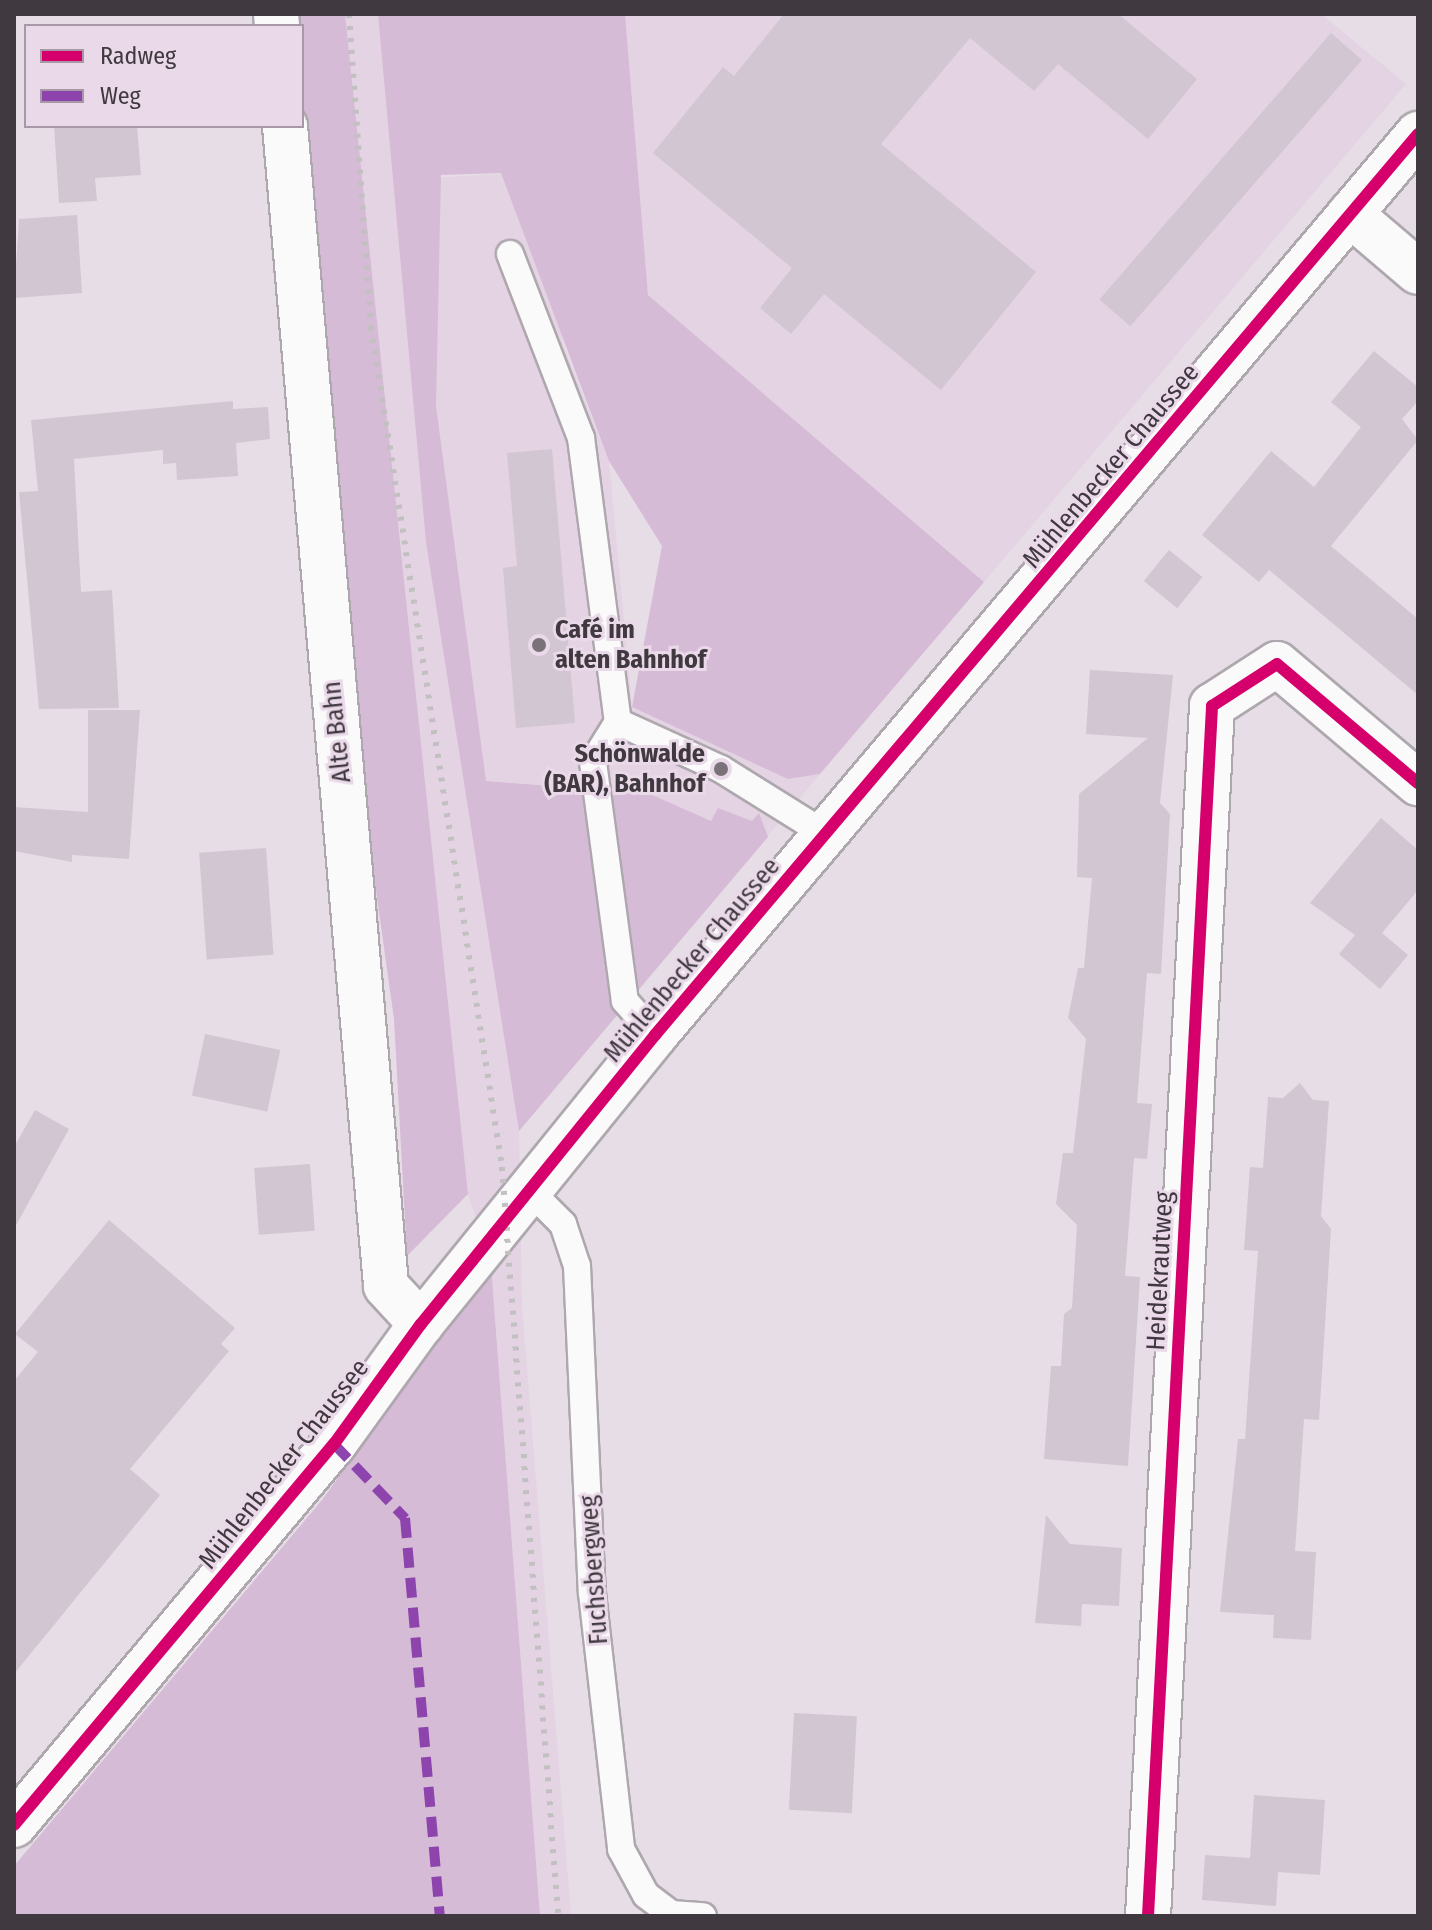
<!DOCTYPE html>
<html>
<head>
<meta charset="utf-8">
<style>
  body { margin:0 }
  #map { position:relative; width:1432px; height:1930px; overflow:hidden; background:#e6dde6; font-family:"Fira Sans Condensed",sans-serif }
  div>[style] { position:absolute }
  .built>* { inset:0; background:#e4d3e3 }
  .green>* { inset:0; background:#d6bbd6 }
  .building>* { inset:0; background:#d2c6d2; transform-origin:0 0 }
  .roads { filter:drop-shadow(2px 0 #aea8ae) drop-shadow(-2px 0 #aea8ae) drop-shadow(0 2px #aea8ae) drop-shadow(0 -2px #aea8ae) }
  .lane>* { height:26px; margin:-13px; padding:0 13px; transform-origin:13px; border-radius:13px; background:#fbfafb }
  .street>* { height:44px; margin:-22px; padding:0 22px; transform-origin:22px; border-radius:22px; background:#fbfafb }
  .secondary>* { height:44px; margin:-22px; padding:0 22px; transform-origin:22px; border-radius:22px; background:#fbfafb }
  .rail>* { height:6px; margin-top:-3px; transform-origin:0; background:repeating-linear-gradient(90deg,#c3c0c2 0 4px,transparent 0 12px) }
  .quiet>* { height:10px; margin-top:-5px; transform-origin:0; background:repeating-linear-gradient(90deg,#8e44ad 0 20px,transparent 0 30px) }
  .cycleway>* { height:12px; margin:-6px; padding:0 6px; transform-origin:6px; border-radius:6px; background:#d6006c }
  .dots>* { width:22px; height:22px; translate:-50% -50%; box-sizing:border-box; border:4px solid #ead9e9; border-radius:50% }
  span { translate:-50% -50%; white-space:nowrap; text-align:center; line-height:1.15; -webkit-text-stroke:6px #ead9e9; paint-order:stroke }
  .street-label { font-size:26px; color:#40393f }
  .poi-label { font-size:26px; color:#40393f; font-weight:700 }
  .left { translate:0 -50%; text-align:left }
  .right { translate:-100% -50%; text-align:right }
  .frame { position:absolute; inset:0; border:16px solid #40393f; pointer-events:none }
  .legend { position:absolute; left:24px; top:24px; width:280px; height:104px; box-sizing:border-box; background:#ead9e9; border:2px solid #a699a5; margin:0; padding:10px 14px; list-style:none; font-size:24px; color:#40393f }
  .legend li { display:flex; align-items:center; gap:16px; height:40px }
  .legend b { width:40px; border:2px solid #a699a5 }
</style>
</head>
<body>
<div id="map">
  <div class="built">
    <div style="clip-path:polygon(345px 14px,378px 14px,397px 180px,536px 172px,563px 345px,609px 461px,632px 707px,788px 779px,820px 774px,519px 1131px,522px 1306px,571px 1916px,540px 1916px,491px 1265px,468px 1194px)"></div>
    <div style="clip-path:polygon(625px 14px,1321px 14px,1406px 84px,984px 582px,648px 295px)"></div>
  </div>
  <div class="green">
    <div style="clip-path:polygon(285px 14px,345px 14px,468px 1194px,407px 1256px,394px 1019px,363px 798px,302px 126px,302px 26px,286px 26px)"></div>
    <div style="clip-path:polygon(378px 14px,625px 14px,648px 295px,984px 582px,820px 774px,788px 779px,632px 707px,662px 546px,609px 461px,501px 173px,441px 175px,436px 406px,486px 781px,650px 794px,711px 821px,718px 808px,752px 821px,759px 813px,768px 837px,519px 1131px,426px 542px)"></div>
    <div style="clip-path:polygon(491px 1265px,540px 1916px,14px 1916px,14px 1866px,322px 1500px)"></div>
  </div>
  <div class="building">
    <div style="clip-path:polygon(784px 14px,1118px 14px,1197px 79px,1148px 139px,1058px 64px,1034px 91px,970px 38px,881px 144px,1036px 272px,941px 390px,824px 294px,791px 334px,760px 308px,792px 268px,653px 153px,723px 67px,734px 76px)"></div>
    <div style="left:1331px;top:33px;width:41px;height:353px;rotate:41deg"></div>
    <div style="clip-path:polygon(54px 126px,137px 126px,141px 175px,95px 178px,97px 201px,59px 203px)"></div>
    <div style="clip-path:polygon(77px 215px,82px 293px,14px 298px,19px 219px)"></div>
    <div style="clip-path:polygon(1374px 351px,1418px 387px,1418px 401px,1402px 419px,1418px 440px,1331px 546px,1418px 619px,1418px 695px,1269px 570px,1259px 582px,1202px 535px,1271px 451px,1314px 487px,1361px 427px,1331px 402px)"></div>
    <div style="clip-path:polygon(233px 401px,233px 409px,268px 407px,270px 439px,236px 443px,238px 476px,177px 480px,176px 463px,163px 464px,163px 450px,74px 459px,81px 592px,112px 590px,119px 708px,39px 709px,19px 492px,38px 491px,31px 420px)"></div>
    <div style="clip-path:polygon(552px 449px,575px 723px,516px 728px,503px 568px,517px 566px,507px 453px)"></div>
    <div style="left:1169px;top:550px;width:43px;height:40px;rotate:39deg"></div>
    <div style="clip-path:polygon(1090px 670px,1173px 675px,1160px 803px,1170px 814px,1161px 974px,1147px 973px,1137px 1103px,1152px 1104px,1147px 1159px,1134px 1158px,1125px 1276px,1140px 1277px,1128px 1466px,1044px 1459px,1051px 1366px,1061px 1366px,1064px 1314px,1072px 1308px,1077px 1225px,1056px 1204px,1063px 1153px,1073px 1153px,1086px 1039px,1068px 1018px,1078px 968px,1084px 968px,1092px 878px,1077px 877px,1079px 794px,1148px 738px,1086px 734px)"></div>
    <div style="clip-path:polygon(88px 710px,140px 710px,129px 859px,72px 855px,72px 862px,14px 851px,14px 807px,88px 812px)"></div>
    <div style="clip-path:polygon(1381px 818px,1418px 850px,1418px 890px,1382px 933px,1408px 955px,1380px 989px,1339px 954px,1355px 935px,1310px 903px)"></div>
    <div style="left:266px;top:848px;width:107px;height:67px;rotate:86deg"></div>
    <div style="left:205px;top:1034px;width:77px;height:63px;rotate:12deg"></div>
    <div style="clip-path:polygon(1300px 1083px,1313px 1100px,1329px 1101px,1321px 1216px,1331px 1229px,1319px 1420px,1304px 1419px,1295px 1551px,1316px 1552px,1311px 1640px,1273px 1638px,1274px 1615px,1220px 1612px,1238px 1439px,1245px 1439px,1258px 1251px,1244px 1250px,1250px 1167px,1263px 1168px,1268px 1097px,1283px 1098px)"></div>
    <div style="clip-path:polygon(35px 1110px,69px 1129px,14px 1229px,14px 1147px)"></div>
    <div style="left:310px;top:1164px;width:67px;height:56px;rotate:86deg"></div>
    <div style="clip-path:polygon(109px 1220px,235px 1328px,221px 1344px,229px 1351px,130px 1469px,160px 1495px,14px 1674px,14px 1381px,38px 1352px,15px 1334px)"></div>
    <div style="clip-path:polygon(1046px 1515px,1070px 1544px,1122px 1548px,1119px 1606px,1082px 1604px,1081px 1626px,1035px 1623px)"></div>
    <div style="left:794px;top:1713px;width:63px;height:97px;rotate:3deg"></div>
    <div style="clip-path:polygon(1254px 1795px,1325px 1800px,1320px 1875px,1278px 1872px,1276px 1906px,1202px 1900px,1205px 1855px,1250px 1858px)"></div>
  </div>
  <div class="roads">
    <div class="lane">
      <div style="left:510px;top:254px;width:197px;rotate:68.9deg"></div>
      <div style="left:581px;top:438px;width:286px;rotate:82.6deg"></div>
      <div style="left:618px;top:722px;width:47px;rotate:122deg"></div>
      <div style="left:593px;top:762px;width:241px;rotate:82.4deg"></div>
      <div style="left:625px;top:1001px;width:45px;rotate:48.6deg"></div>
      <div style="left:618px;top:722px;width:113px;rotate:24.5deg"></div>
      <div style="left:721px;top:769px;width:125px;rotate:31.9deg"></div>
      <div style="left:529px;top:1190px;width:48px;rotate:45deg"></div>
      <div style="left:563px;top:1224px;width:44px;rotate:71.6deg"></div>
      <div style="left:577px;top:1266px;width:327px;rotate:87.4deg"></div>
      <div style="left:592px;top:1593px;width:258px;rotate:83.5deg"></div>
      <div style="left:621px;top:1849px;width:52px;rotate:61.5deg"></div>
      <div style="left:646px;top:1895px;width:31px;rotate:37deg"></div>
      <div style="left:671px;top:1914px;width:32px;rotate:4deg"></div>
    </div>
    <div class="street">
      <div style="left:276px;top:14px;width:12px;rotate:85deg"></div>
      <div style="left:285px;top:126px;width:1164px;rotate:85.02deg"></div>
      <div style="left:386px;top:1286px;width:52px;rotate:47.4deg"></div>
      <div style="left:1350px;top:214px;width:89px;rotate:40.5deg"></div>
      <div style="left:1148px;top:1916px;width:1212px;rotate:-86.97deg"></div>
      <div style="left:1212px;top:706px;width:77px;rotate:-32.9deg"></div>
      <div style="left:1277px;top:664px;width:185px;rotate:40.2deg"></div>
    </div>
    <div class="secondary">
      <div style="left:14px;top:1825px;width:498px;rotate:-50deg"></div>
      <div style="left:334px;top:1444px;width:148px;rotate:-54.1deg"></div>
      <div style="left:421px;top:1324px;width:372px;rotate:-51deg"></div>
      <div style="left:655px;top:1035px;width:1181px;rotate:-49.74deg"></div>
    </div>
  </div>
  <div class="rail">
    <div style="left:349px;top:14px;width:314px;rotate:86deg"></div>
    <div style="left:371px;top:327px;width:850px;rotate:81.14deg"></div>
    <div style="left:502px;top:1167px;width:751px;rotate:85.72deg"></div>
  </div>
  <div class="quiet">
    <div style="left:334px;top:1444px;width:103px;rotate:46.2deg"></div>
    <div style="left:405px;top:1518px;width:400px;rotate:85deg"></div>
  </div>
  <div class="cycleway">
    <div style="left:14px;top:1825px;width:498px;rotate:-50deg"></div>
    <div style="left:334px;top:1444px;width:148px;rotate:-54.1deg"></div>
    <div style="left:421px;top:1324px;width:372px;rotate:-51deg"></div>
    <div style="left:655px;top:1035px;width:1181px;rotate:-49.74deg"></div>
    <div style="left:1148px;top:1916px;width:1212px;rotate:-86.97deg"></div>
    <div style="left:1212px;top:706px;width:77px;rotate:-32.9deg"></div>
    <div style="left:1277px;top:664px;width:185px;rotate:40.2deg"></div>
  </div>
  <div class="dots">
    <div style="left:539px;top:645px;background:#7a7279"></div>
    <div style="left:721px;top:769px;background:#7a7279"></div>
  </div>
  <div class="street-label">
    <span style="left:1111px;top:466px;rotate:-50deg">Mühlenbecker Chaussee</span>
    <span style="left:337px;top:732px;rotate:-96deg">Alte Bahn</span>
    <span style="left:692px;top:960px;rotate:-50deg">Mühlenbecker Chaussee</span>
    <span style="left:1160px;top:1271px;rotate:-87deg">Heidekrautweg</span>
    <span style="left:284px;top:1464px;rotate:-52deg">Mühlenbecker Chaussee</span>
    <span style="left:594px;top:1570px;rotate:-94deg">Fuchsbergweg</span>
  </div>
  <div class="poi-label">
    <span class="left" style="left:555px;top:645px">Café im<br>alten Bahnhof</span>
    <span class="right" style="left:705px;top:769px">Schönwalde<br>(BAR), Bahnhof</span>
  </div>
  <div class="frame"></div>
  <ul class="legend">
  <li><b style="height:10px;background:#d6006c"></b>Radweg</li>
  <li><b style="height:10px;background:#8e44ad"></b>Weg</li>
  </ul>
</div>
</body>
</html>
